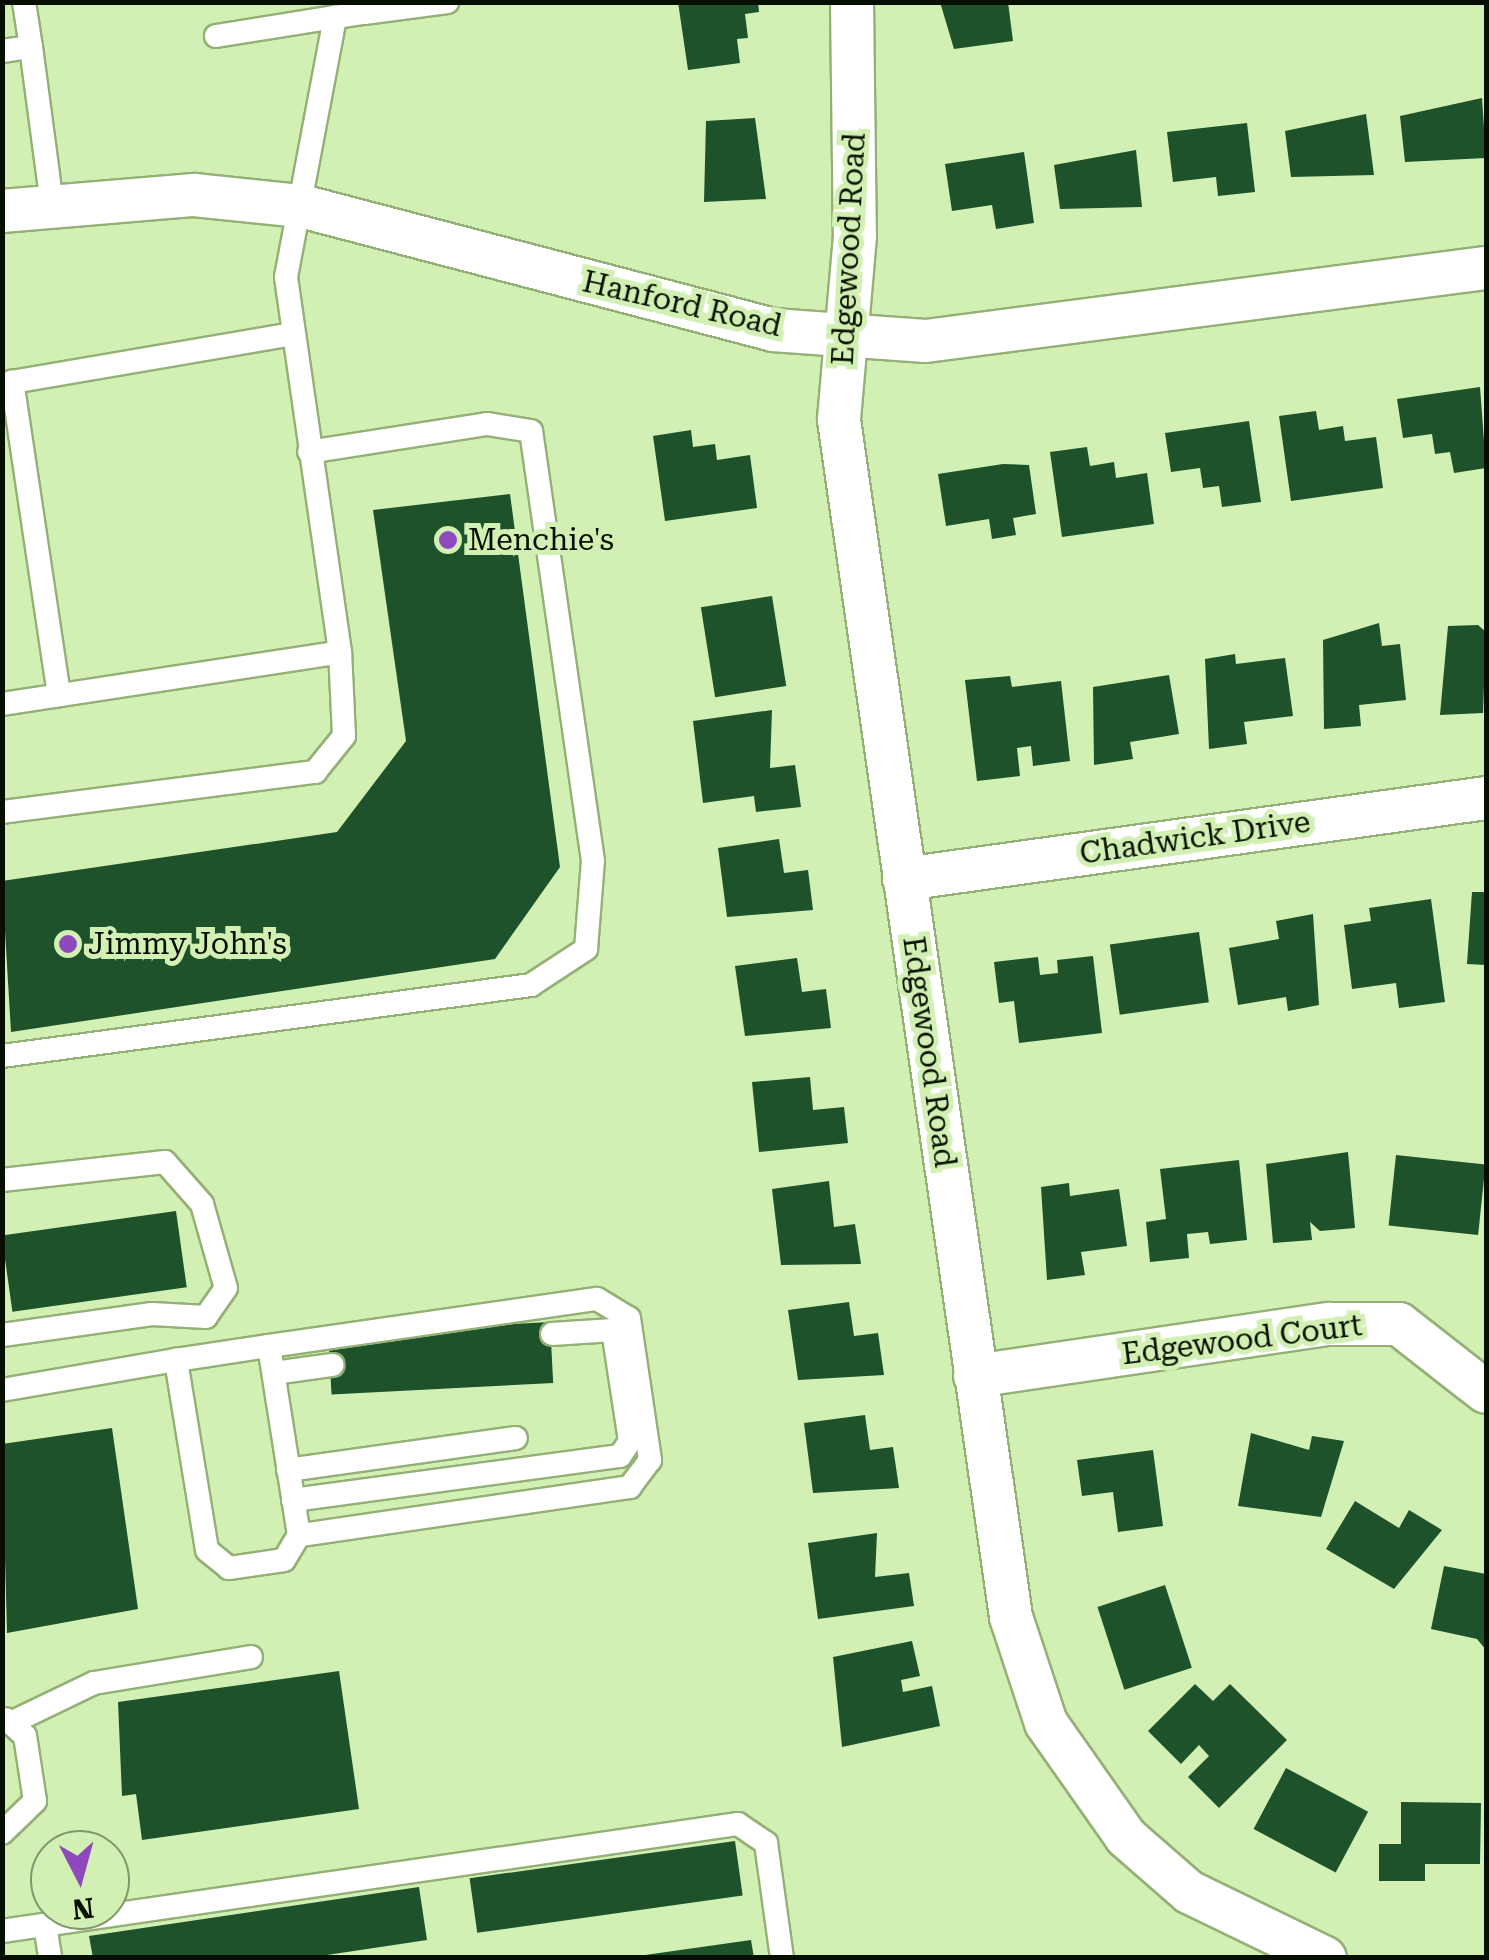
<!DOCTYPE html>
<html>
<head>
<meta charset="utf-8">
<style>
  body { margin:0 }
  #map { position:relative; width:1489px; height:1960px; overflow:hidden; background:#d2f0b3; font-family:"Roboto Serif",serif }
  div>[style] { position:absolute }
  .building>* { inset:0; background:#1d522b; transform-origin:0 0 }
  .roads { filter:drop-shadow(2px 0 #94b076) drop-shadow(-2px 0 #94b076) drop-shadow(0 2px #94b076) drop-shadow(0 -2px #94b076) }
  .service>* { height:22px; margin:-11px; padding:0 11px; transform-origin:11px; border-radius:11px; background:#fff }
  .minor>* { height:42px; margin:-21px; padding:0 21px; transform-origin:21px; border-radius:21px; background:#fff }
  .dots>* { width:28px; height:28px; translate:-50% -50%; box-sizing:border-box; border:5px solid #d2f0b3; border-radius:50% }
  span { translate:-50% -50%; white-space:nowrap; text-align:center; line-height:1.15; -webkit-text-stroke:10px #d2f0b3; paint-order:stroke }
  .street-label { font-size:30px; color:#071000 }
  .poi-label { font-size:30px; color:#071000 }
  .left { translate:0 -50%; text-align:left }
  .frame { position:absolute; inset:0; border:5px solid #071000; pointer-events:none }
  .north { position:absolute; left:30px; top:1830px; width:100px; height:100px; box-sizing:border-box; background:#d2f0b3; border:2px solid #81966b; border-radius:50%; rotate:174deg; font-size:28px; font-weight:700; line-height:40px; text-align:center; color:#071000 }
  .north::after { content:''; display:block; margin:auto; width:35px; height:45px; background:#8e49bc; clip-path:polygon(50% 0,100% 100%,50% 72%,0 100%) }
</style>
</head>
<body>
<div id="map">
  <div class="building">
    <div style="clip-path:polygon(678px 2px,758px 2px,759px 12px,745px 14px,748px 38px,737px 39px,740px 63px,688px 70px)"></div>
    <div style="clip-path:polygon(940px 2px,1008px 2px,1013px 41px,954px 49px)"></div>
    <div style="clip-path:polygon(1482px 98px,1486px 158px,1405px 162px,1400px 116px)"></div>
    <div style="clip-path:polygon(1366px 114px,1374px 175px,1291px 177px,1285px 131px)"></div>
    <div style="clip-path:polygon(755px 118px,766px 199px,704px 202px,706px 121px)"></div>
    <div style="clip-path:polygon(1247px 123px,1255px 192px,1218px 196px,1216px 177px,1173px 182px,1167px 132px)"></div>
    <div style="clip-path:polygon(1136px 150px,1142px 207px,1060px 209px,1054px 165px)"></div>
    <div style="clip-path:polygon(1024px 152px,1034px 223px,996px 229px,992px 205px,952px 211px,945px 164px)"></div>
    <div style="clip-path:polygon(1480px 387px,1486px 468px,1454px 473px,1450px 452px,1435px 454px,1432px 434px,1403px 438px,1397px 399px)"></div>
    <div style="clip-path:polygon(1316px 411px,1319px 430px,1343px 426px,1345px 441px,1376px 437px,1383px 488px,1291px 501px,1279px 416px)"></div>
    <div style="clip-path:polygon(1249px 421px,1261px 502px,1222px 507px,1219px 486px,1203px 488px,1200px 468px,1171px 472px,1165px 433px)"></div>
    <div style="clip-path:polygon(691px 430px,693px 447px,715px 444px,717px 460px,750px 455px,757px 508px,665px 521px,653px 436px)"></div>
    <div style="clip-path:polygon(1087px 447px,1090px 466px,1114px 462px,1116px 478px,1147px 473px,1154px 524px,1062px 537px,1050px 452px)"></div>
    <div style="clip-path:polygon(1003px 464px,1029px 465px,1036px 514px,1013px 518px,1016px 535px,992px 539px,989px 519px,946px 526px,938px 474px)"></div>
    <div style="clip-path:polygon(510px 494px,560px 867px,495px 959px,11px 1032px,2px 881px,337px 832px,406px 741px,373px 510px)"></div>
    <div style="left:772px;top:596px;width:91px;height:72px;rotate:81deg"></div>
    <div style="clip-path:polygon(1379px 623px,1382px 646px,1400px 644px,1406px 700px,1359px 705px,1361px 726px,1324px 729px,1323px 640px)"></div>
    <div style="clip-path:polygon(1478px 625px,1486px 632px,1483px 713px,1440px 715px,1448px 626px)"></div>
    <div style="clip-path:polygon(1235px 654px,1236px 664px,1285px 658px,1293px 716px,1244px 722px,1247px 744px,1209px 749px,1205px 659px)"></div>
    <div style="clip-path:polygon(1169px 675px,1179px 734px,1130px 742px,1133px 759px,1094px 765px,1093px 687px)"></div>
    <div style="clip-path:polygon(1010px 676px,1012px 687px,1061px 681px,1070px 761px,1033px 766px,1031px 746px,1017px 748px,1020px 776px,977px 781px,965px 680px)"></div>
    <div style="clip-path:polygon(772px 710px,770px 768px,795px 765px,801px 807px,756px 812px,754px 796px,703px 803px,693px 721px)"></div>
    <div style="clip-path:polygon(779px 839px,784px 873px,808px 870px,813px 910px,727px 917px,718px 848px)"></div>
    <div style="clip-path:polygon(1472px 892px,1486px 892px,1486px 965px,1467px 964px)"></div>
    <div style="clip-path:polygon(1431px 899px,1445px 1002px,1399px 1008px,1396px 983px,1352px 989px,1344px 925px,1371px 921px,1369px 908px)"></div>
    <div style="clip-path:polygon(1313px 914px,1319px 1005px,1288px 1011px,1286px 997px,1238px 1005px,1229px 948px,1279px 939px,1276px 921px)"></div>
    <div style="left:1199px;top:932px;width:71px;height:90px;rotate:82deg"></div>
    <div style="clip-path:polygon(1093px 956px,1102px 1033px,1019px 1043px,1014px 1001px,999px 1003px,994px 962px,1038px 957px,1040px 975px,1058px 973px,1057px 960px)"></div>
    <div style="clip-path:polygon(797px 958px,802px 992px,826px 989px,831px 1028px,745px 1036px,735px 966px)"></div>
    <div style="clip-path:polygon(810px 1077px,813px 1110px,844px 1107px,848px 1143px,759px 1152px,752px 1082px)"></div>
    <div style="clip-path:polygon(1348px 1152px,1355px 1228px,1320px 1231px,1310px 1222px,1312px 1240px,1273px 1243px,1266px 1164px)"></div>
    <div style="left:1396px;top:1155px;width:90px;height:71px;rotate:6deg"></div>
    <div style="clip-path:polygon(1239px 1160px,1247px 1240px,1210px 1244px,1208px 1232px,1187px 1234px,1189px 1258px,1150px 1262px,1146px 1222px,1166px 1219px,1160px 1169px)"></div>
    <div style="clip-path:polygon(829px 1181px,834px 1227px,855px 1224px,861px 1264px,781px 1265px,772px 1189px)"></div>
    <div style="clip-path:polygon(1069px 1183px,1070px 1196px,1119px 1189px,1127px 1246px,1081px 1252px,1085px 1275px,1047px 1280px,1041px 1187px)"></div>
    <div style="left:176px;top:1211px;width:77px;height:176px;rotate:82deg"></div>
    <div style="clip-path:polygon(849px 1302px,854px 1336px,878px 1333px,884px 1375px,798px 1380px,788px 1310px)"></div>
    <div style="left:550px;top:1322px;width:61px;height:222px;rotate:87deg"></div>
    <div style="clip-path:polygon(865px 1415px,870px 1450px,893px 1447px,899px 1488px,813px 1493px,804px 1423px)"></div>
    <div style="clip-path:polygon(112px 1428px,138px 1609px,7px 1633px,2px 1444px)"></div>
    <div style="clip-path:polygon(1251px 1433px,1309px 1450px,1312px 1436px,1344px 1441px,1321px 1517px,1238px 1506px)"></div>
    <div style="clip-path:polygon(1153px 1450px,1163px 1526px,1118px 1532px,1113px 1492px,1082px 1496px,1077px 1460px)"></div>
    <div style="clip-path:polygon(1355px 1501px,1399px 1528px,1409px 1510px,1442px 1530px,1394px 1589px,1326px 1549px)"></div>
    <div style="clip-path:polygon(877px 1533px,875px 1577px,909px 1573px,914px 1606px,818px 1619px,808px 1543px)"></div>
    <div style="clip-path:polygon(1444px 1566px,1486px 1574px,1486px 1650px,1477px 1639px,1431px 1629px)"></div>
    <div style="left:1165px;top:1585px;width:87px;height:71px;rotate:72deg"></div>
    <div style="clip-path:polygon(912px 1641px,920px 1676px,901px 1680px,903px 1692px,932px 1686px,940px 1726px,842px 1747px,833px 1657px)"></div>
    <div style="clip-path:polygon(339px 1671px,359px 1809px,142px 1840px,136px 1794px,122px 1796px,118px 1702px)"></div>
    <div style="clip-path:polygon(1195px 1684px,1213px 1701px,1230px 1684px,1287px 1740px,1219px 1808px,1188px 1777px,1209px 1756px,1199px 1745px,1181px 1764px,1148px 1731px)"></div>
    <div style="left:1286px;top:1768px;width:93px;height:69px;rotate:28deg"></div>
    <div style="clip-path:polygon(1401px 1802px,1481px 1803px,1480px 1864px,1425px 1864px,1425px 1881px,1379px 1881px,1379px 1844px,1401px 1844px)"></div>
    <div style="left:735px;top:1841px;width:55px;height:268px;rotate:82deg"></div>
    <div style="clip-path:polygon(419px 1887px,427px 1940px,307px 1958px,93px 1958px,89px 1936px)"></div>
    <div style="clip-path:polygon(751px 1940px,754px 1958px,646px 1958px,645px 1955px)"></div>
  </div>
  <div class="roads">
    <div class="service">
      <div style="left:24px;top:2px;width:46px;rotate:81.2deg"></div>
      <div style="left:364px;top:13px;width:84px;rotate:-7.5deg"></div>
      <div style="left:216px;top:36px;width:121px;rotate:-9.1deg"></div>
      <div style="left:2px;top:51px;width:29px;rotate:-8deg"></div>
      <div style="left:31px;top:47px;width:158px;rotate:82.4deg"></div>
      <div style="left:59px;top:695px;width:317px;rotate:-98.5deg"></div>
      <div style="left:12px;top:382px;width:285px;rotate:-9.7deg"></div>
      <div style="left:2px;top:704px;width:342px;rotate:-8.7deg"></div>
      <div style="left:2px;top:812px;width:316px;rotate:-7.3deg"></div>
      <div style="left:315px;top:772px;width:46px;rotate:-51.1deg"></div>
      <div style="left:344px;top:736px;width:84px;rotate:-92.7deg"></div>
      <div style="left:340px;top:652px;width:379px;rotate:-98.2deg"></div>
      <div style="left:286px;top:277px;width:265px;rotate:-79.3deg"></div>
      <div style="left:335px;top:17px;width:29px;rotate:-8deg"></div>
      <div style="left:364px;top:13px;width:11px;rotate:-100deg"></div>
      <div style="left:2px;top:1056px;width:534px;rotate:-7.64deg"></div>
      <div style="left:531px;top:985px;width:66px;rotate:-33.2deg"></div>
      <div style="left:586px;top:949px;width:88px;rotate:-85.5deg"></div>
      <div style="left:593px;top:861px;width:434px;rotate:-98.2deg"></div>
      <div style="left:531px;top:431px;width:45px;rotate:-171deg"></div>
      <div style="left:487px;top:424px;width:180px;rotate:171.1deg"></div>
      <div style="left:2px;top:1180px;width:164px;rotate:-6.3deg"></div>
      <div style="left:165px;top:1162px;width:56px;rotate:48.6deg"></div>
      <div style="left:202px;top:1204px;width:87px;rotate:74.1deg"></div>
      <div style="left:226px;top:1288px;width:35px;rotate:125deg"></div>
      <div style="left:206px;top:1317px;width:54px;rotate:-176.8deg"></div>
      <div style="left:152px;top:1314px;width:151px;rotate:172deg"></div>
      <div style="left:269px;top:1346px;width:331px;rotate:-8.2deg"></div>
      <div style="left:597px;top:1299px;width:37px;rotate:31deg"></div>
      <div style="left:629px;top:1318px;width:144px;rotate:81.6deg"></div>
      <div style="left:650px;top:1460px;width:34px;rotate:127deg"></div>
      <div style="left:630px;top:1487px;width:334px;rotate:171.7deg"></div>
      <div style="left:274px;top:1373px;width:59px;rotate:-7.9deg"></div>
      <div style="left:2px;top:1390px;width:177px;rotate:-9.8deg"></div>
      <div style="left:176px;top:1360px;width:94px;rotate:-8.6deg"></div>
      <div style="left:269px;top:1346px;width:191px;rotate:81deg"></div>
      <div style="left:299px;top:1535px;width:29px;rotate:121deg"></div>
      <div style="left:284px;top:1560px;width:56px;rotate:171.7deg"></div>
      <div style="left:229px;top:1568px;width:28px;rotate:-141deg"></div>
      <div style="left:207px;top:1550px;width:193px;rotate:-99.3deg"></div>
      <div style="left:288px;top:1470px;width:230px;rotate:-8deg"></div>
      <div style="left:293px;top:1500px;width:330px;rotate:-7.7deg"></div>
      <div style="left:620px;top:1456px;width:18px;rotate:-56deg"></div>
      <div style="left:630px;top:1441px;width:112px;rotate:-98.7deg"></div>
      <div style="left:613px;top:1330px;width:61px;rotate:176.2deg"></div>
      <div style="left:17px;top:1720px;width:85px;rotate:-25.7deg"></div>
      <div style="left:94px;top:1683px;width:159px;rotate:-9.4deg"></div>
      <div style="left:2px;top:1833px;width:46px;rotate:-44.1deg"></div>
      <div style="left:35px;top:1801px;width:66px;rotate:-98.7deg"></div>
      <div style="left:25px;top:1736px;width:25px;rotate:-138deg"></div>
      <div style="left:45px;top:1925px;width:33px;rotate:81deg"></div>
      <div style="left:2px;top:1931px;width:744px;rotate:-8.27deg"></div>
      <div style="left:738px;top:1824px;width:34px;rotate:34deg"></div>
      <div style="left:766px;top:1843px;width:116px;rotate:82.1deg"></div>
    </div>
    <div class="minor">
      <div style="left:852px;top:2px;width:234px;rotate:89.3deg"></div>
      <div style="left:855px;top:236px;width:185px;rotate:95deg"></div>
      <div style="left:839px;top:420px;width:1209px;rotate:81.82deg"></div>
      <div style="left:1011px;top:1617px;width:112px;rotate:71.7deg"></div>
      <div style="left:1046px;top:1723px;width:139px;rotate:54.9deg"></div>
      <div style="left:1126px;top:1837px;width:84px;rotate:41.1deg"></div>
      <div style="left:1189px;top:1892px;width:151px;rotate:25.9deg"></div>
      <div style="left:2px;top:211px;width:193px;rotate:-4.8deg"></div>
      <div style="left:194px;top:195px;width:108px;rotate:5.9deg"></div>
      <div style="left:301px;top:206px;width:488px;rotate:14.7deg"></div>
      <div style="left:773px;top:330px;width:153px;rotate:4.1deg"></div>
      <div style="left:926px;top:341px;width:565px;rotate:-7.43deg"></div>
      <div style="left:904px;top:879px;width:588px;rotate:-7.92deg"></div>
      <div style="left:975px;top:1376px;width:358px;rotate:-8.4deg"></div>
      <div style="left:1329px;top:1324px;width:70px"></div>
      <div style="left:1399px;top:1324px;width:110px;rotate:38deg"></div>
    </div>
  </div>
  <div class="dots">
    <div style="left:448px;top:540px;background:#8e49bc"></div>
    <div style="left:68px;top:944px;background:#8e49bc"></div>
  </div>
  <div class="street-label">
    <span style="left:849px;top:249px;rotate:-87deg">Edgewood Road</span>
    <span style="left:682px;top:304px;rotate:13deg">Hanford Road</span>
    <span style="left:1195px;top:838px;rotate:-8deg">Chadwick Drive</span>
    <span style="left:929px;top:1052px;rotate:82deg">Edgewood Road</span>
    <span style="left:1242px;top:1340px;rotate:-7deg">Edgewood Court</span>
  </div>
  <div class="poi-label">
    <span class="left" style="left:468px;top:540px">Menchie's</span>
    <span class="left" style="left:88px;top:944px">Jimmy John's</span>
  </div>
  <div class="frame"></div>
  <div class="north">N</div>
</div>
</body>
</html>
